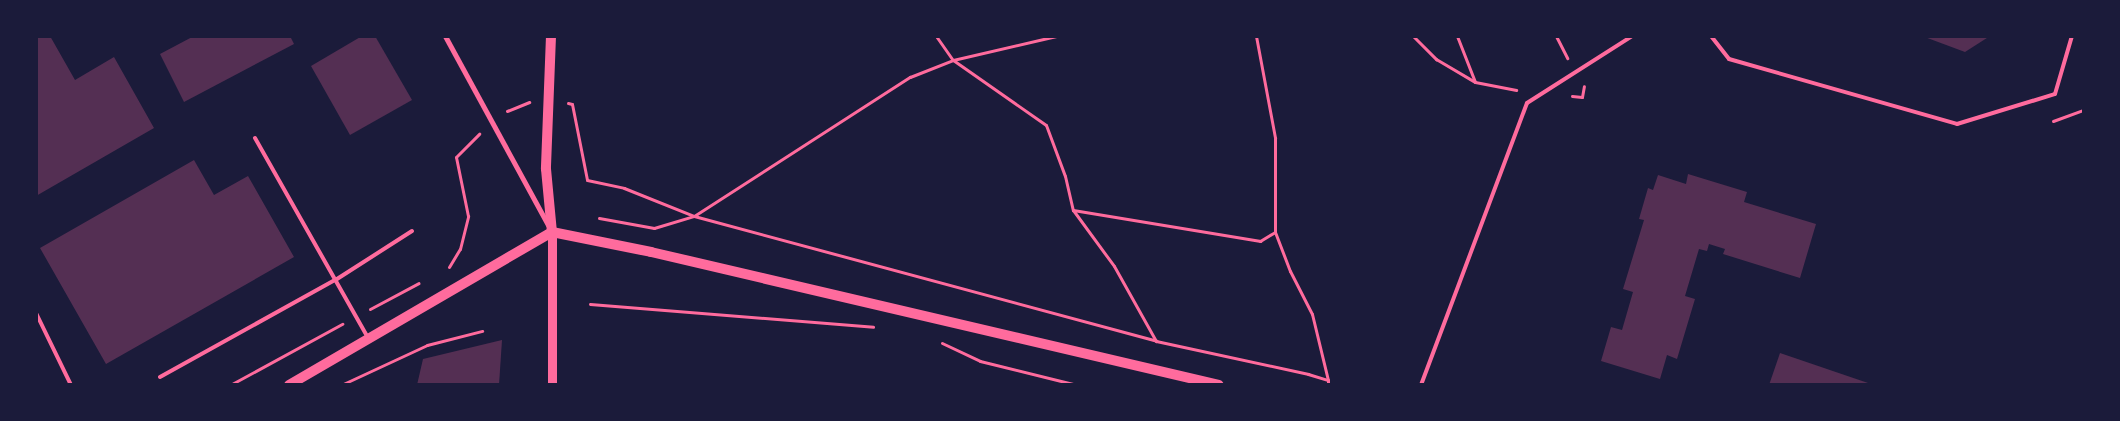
<!DOCTYPE html>
<html>
<head>
<meta charset="utf-8">
<style>
  body { margin:0 }
  #map { position:relative; width:2120px; height:421px; overflow:hidden; background:#1b1b3a; font-family:Arial,sans-serif }
  div>[style] { position:absolute }
  .building>* { inset:0; background:#542f53 }
  .path>* { height:3px; margin:-1.5px; padding:0 1.5px; transform-origin:1.5px; border-radius:1.5px; background:#ff6b9d }
  .service>* { height:4px; margin:-2px; padding:0 2px; transform-origin:2px; border-radius:2px; background:#ff6b9d }
  .minor>* { height:5px; margin:-2.5px; padding:0 2.5px; transform-origin:2.5px; border-radius:2.5px; background:#ff6b9d }
  .tertiary>* { height:9px; margin:-4.5px; padding:0 4.5px; transform-origin:4.5px; border-radius:4.5px; background:#ff6b9d }
  .secondary>* { height:10px; margin:-5px; padding:0 5px; transform-origin:5px; border-radius:5px; background:#ff6b9d }
  span { translate:-50% -50%; white-space:nowrap; text-align:center; line-height:1.15; -webkit-text-stroke:5px #1b1b3a; paint-order:stroke }
  .frame { position:absolute; inset:0; border:38px solid #1b1b3a; pointer-events:none }
</style>
</head>
<body>
<div id="map">
  <div class="building">
    <div style="clip-path:polygon(36px 36px,50px 36px,75px 80px,114px 57px,154px 128px,36px 196px)"></div>
    <div style="clip-path:polygon(194px 36px,290px 36px,294px 44px,184px 102px,160px 54px)"></div>
    <div style="clip-path:polygon(362px 36px,375px 36px,412px 100px,350px 135px,311px 66px)"></div>
    <div style="clip-path:polygon(1922px 36px,1990px 36px,1965px 52px)"></div>
    <div style="clip-path:polygon(194px 160px,214px 195px,248px 176px,294px 257px,106px 364px,40px 248px)"></div>
    <div style="clip-path:polygon(1688px 174px,1747px 192px,1744px 202px,1816px 224px,1800px 278px,1723px 254px,1725px 249px,1709px 244px,1707px 251px,1699px 249px,1685px 296px,1695px 299px,1677px 359px,1667px 355px,1660px 379px,1601px 361px,1611px 327px,1622px 330px,1633px 292px,1623px 289px,1644px 220px,1639px 219px,1648px 188px,1653px 190px,1658px 175px,1686px 184px)"></div>
    <div style="clip-path:polygon(502px 340px,499px 385px,417px 385px,423px 359px)"></div>
    <div style="clip-path:polygon(1780px 353px,1871px 384px,1871px 385px,1769px 385px)"></div>
  </div>
  <div class="path">
    <div style="left:936px;top:36px;width:29px;rotate:55deg"></div>
    <div style="left:953px;top:60px;width:113px;rotate:35deg"></div>
    <div style="left:1046px;top:125px;width:54px;rotate:69.6deg"></div>
    <div style="left:1065px;top:176px;width:35px;rotate:77deg"></div>
    <div style="left:1073px;top:210px;width:69px;rotate:53.8deg"></div>
    <div style="left:1114px;top:266px;width:86px;rotate:60.8deg"></div>
    <div style="left:1256px;top:36px;width:104px;rotate:79.4deg"></div>
    <div style="left:1275px;top:138px;width:94px;rotate:90deg"></div>
    <div style="left:1275px;top:232px;width:42px;rotate:69deg"></div>
    <div style="left:1290px;top:271px;width:48px;rotate:62.9deg"></div>
    <div style="left:1312px;top:314px;width:68px;rotate:76.4deg"></div>
    <div style="left:1413px;top:36px;width:33px;rotate:45deg"></div>
    <div style="left:1436px;top:59px;width:45px;rotate:30.5deg"></div>
    <div style="left:1475px;top:82px;width:42px;rotate:11deg"></div>
    <div style="left:1457px;top:36px;width:49px;rotate:68.6deg"></div>
    <div style="left:1556px;top:36px;width:25px;rotate:63deg"></div>
    <div style="left:1572px;top:96px;width:10px;rotate:6deg"></div>
    <div style="left:1582px;top:97px;width:11px;rotate:-80deg"></div>
    <div style="left:568px;top:103px;width:4px;rotate:14deg"></div>
    <div style="left:572px;top:104px;width:77px;rotate:78.8deg"></div>
    <div style="left:587px;top:180px;width:38px;rotate:12deg"></div>
    <div style="left:624px;top:188px;width:75px;rotate:21.8deg"></div>
    <div style="left:694px;top:216px;width:479px;rotate:15.1deg"></div>
    <div style="left:1156px;top:341px;width:156px;rotate:12.2deg"></div>
    <div style="left:1308px;top:374px;width:21px;rotate:17deg"></div>
    <div style="left:1328px;top:380px;width:5px;rotate:90deg"></div>
    <div style="left:507px;top:111px;width:24px;rotate:-22deg"></div>
    <div style="left:2053px;top:121px;width:33px;rotate:-20deg"></div>
    <div style="left:1073px;top:210px;width:190px;rotate:9.4deg"></div>
    <div style="left:1260px;top:241px;width:17px;rotate:-31deg"></div>
    <div style="left:599px;top:218px;width:56px;rotate:10.3deg"></div>
    <div style="left:654px;top:228px;width:42px;rotate:-16.7deg"></div>
    <div style="left:694px;top:216px;width:257px;rotate:-32.8deg"></div>
    <div style="left:910px;top:77px;width:46px;rotate:-21.6deg"></div>
    <div style="left:953px;top:60px;width:106px;rotate:-13.1deg"></div>
    <div style="left:449px;top:267px;width:21px;rotate:-59deg"></div>
    <div style="left:460px;top:249px;width:34px;rotate:-76deg"></div>
    <div style="left:468px;top:216px;width:60px;rotate:-101.5deg"></div>
    <div style="left:456px;top:157px;width:33px;rotate:-45deg"></div>
    <div style="left:590px;top:304px;width:284px;rotate:4.6deg"></div>
    <div style="left:370px;top:309px;width:55px;rotate:-28deg"></div>
    <div style="left:942px;top:343px;width:42px;rotate:25.3deg"></div>
    <div style="left:980px;top:361px;width:100px;rotate:13.9deg"></div>
    <div style="left:230px;top:385px;width:128px;rotate:-28.6deg"></div>
    <div style="left:341px;top:385px;width:95px;rotate:-24.9deg"></div>
    <div style="left:427px;top:345px;width:57px;rotate:-14.3deg"></div>
  </div>
  <div class="service">
    <div style="left:1711px;top:36px;width:29px;rotate:52deg"></div>
    <div style="left:1729px;top:59px;width:237px;rotate:15.9deg"></div>
    <div style="left:1957px;top:124px;width:102px;rotate:-17deg"></div>
    <div style="left:2055px;top:94px;width:60px;rotate:-73.7deg"></div>
    <div style="left:255px;top:138px;width:230px;rotate:60.5deg"></div>
    <div style="left:36px;top:313px;width:80px;rotate:64.1deg"></div>
    <div style="left:160px;top:377px;width:202px;rotate:-29deg"></div>
    <div style="left:337px;top:279px;width:89px;rotate:-32.6deg"></div>
    <div style="left:1421px;top:385px;width:301px;rotate:-69.4deg"></div>
    <div style="left:1527px;top:103px;width:125px;rotate:-32.5deg"></div>
  </div>
  <div class="minor">
    <div style="left:445px;top:36px;width:215px;rotate:61.4deg"></div>
  </div>
  <div class="tertiary">
    <div style="left:552px;top:385px;width:153px;rotate:-90deg"></div>
  </div>
  <div class="secondary">
    <div style="left:551px;top:36px;width:133px;rotate:92.2deg"></div>
    <div style="left:546px;top:169px;width:63px;rotate:84.6deg"></div>
    <div style="left:552px;top:232px;width:101px;rotate:11.4deg"></div>
    <div style="left:651px;top:252px;width:583px;rotate:13.18deg"></div>
    <div style="left:289px;top:385px;width:304px;rotate:-30.2deg"></div>
  </div>
  <div class="frame"></div>
</div>
</body>
</html>
